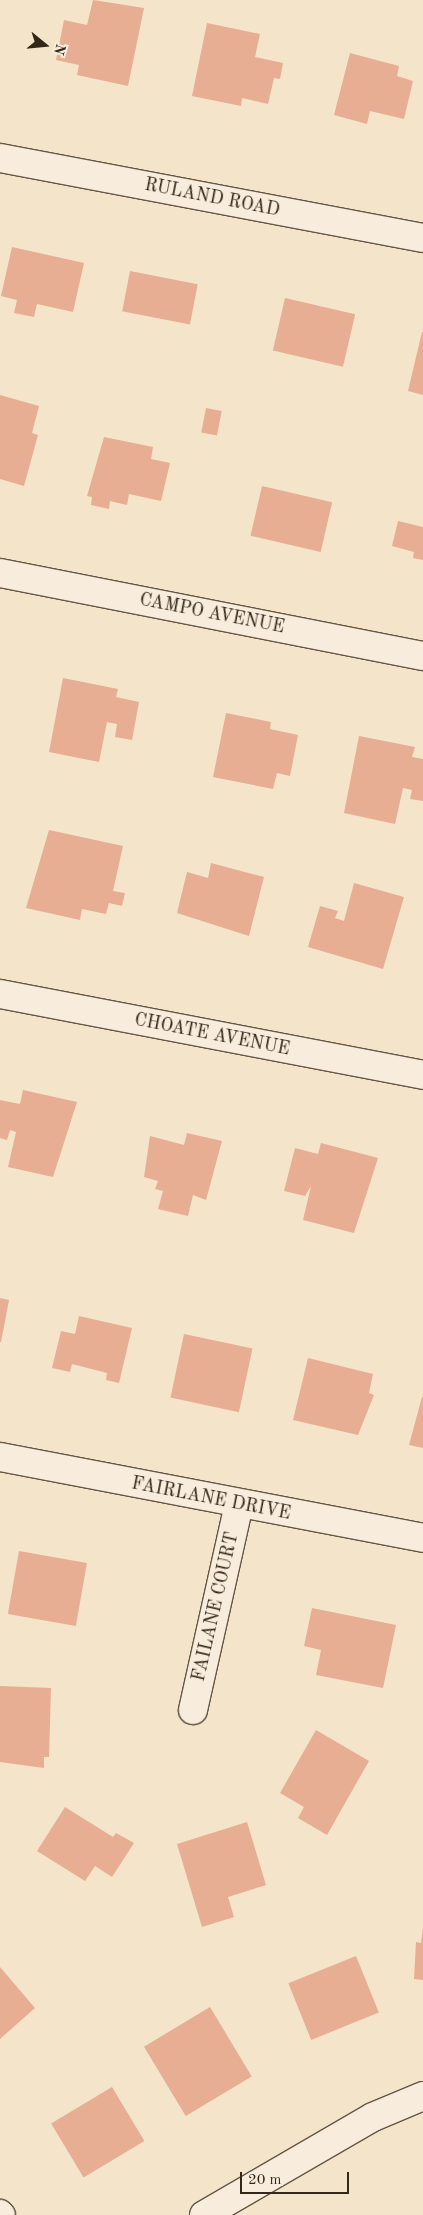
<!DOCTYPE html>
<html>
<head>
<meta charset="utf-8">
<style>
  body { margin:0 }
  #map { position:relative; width:423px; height:2215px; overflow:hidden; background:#f4e4c9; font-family:"Old Standard TT",serif }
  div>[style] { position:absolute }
  .building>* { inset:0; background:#e7ae94; transform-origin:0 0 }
  .roads { filter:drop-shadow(1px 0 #635644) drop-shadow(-1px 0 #635644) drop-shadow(0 1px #635644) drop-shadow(0 -1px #635644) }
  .street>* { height:28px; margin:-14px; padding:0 14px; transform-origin:14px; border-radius:14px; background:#f8eddc }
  span { translate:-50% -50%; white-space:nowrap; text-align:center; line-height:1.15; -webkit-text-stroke:4px #f8eddc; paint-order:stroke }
  .street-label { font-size:18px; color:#332718 }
  .north { position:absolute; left:20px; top:20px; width:50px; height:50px; -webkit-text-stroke:4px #f8eddc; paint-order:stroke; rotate:107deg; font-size:14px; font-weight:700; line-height:20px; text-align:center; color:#332718 }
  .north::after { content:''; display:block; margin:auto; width:18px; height:22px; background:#332718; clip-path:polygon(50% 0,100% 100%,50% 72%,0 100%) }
  .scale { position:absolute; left:240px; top:2172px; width:109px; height:22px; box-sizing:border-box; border:2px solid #332718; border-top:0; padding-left:6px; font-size:15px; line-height:18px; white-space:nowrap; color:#332718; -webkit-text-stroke:4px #f8eddc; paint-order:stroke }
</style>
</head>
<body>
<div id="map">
  <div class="building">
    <div style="clip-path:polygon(93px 0,144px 8px,128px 86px,77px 75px,79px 65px,56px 60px,64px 20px,87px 25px)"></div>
    <div style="clip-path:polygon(207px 23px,260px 34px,255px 57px,283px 63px,280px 79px,274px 78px,268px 104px,242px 98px,241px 106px,192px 96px)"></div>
    <div style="clip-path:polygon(350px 53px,399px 66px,397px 76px,413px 81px,404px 119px,370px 111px,367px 124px,334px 115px)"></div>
    <div style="clip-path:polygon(12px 247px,84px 263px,73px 312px,37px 304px,34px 317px,14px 313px,17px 300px,1px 296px)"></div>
    <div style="left:130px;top:271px;width:69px;height:41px;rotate:11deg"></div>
    <div style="left:285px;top:298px;width:72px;height:54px;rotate:13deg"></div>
    <div style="clip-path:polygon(422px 332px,423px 332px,423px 395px,408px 391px)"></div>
    <div style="clip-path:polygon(0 395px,39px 406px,32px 433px,38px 435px,24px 486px,0 479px)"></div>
    <div style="left:206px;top:408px;width:16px;height:25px;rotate:11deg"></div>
    <div style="clip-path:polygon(104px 437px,153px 447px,151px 459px,170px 463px,161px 501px,129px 494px,127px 505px,110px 501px,109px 509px,91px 505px,92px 497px,87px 496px)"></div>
    <div style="left:262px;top:486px;width:72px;height:51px;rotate:13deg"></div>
    <div style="clip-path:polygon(398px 521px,423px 527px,423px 560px,413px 558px,414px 552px,392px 546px)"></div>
    <div style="clip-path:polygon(63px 678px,118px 689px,116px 697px,139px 702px,132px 740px,115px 737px,117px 724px,107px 722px,99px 762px,49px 752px)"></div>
    <div style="clip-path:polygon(226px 713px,271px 722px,270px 729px,298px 735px,290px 776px,277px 773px,273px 789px,213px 777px)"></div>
    <div style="clip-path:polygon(359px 736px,415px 747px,412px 757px,423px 759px,423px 801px,410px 799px,412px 790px,403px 788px,395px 824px,344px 813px)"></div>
    <div style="clip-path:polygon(49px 830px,123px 846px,113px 891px,125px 893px,122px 906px,109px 903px,106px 914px,82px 909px,80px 920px,26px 908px)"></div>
    <div style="clip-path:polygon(211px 863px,264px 877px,249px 936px,177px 913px,187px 872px,208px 878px)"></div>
    <div style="clip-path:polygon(354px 883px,404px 897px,383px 969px,308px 947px,320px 906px,338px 911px,335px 918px,344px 921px)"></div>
    <div style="clip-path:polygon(23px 1090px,77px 1102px,53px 1177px,8px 1167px,16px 1132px,10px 1130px,7px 1140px,0 1138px,0 1100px,20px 1104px)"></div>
    <div style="clip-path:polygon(187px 1133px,222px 1141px,206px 1200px,193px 1195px,188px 1216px,158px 1209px,163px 1191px,155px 1189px,158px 1181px,144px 1177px,150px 1136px,184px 1145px)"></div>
    <div style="clip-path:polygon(321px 1143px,378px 1158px,354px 1233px,303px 1220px,311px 1186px,305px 1196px,284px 1191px,295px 1148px,318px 1154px)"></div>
    <div style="clip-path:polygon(0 1298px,9px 1300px,1px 1342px,0 1342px)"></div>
    <div style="clip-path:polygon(79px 1316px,132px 1328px,119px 1383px,106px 1380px,107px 1373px,72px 1364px,70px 1372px,52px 1368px,61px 1331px,75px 1334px)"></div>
    <div style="left:184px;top:1334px;width:70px;height:65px;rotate:12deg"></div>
    <div style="clip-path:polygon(308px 1358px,373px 1374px,369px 1393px,374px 1395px,358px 1435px,293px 1420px)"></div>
    <div style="clip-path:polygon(422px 1397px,423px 1397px,423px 1448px,409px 1445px)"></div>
    <div style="left:19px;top:1551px;width:69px;height:64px;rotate:10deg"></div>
    <div style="clip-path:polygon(312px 1608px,396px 1625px,383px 1688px,316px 1675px,321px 1650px,304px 1646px)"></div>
    <div style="clip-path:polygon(0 1686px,51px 1688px,49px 1757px,44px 1757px,44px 1768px,0 1762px)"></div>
    <div style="clip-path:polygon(316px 1730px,369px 1761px,327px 1835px,298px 1818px,304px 1807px,280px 1793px)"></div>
    <div style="clip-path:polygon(65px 1807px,113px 1837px,116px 1833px,134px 1843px,112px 1877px,95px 1866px,85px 1881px,37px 1851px)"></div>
    <div style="clip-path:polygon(247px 1822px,266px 1885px,228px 1897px,234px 1917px,202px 1927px,177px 1844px)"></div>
    <div style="clip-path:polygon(423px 1928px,423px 1980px,414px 1979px,416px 1942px,421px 1943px)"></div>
    <div style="left:356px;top:1956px;width:61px;height:73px;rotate:68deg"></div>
    <div style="clip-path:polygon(0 1967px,35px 2008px,0 2039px)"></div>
    <div style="left:210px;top:2007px;width:81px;height:77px;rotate:59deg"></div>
    <div style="left:112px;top:2087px;width:63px;height:71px;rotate:59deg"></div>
  </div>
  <div class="roads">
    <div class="street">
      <div style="left:0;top:158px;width:430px;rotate:10.7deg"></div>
      <div style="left:0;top:573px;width:431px;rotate:11.1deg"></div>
      <div style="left:0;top:994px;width:431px;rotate:10.8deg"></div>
      <div style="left:0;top:1457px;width:431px;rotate:10.8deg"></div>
      <div style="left:193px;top:1710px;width:210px;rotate:-77.4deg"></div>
      <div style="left:0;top:2214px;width:1px;rotate:45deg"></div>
      <div style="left:204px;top:2215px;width:195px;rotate:-30.1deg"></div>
      <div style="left:373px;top:2117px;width:54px;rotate:-22.8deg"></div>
    </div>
  </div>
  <div class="street-label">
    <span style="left:212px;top:198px;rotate:11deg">RULAND ROAD</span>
    <span style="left:212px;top:614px;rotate:11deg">CAMPO AVENUE</span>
    <span style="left:212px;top:1035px;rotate:11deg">CHOATE AVENUE</span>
    <span style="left:211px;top:1499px;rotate:11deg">FAIRLANE DRIVE</span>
    <span style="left:216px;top:1607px;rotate:-77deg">FAILANE COURT</span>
  </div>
  <div class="north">N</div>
  <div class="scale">20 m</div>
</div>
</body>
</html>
